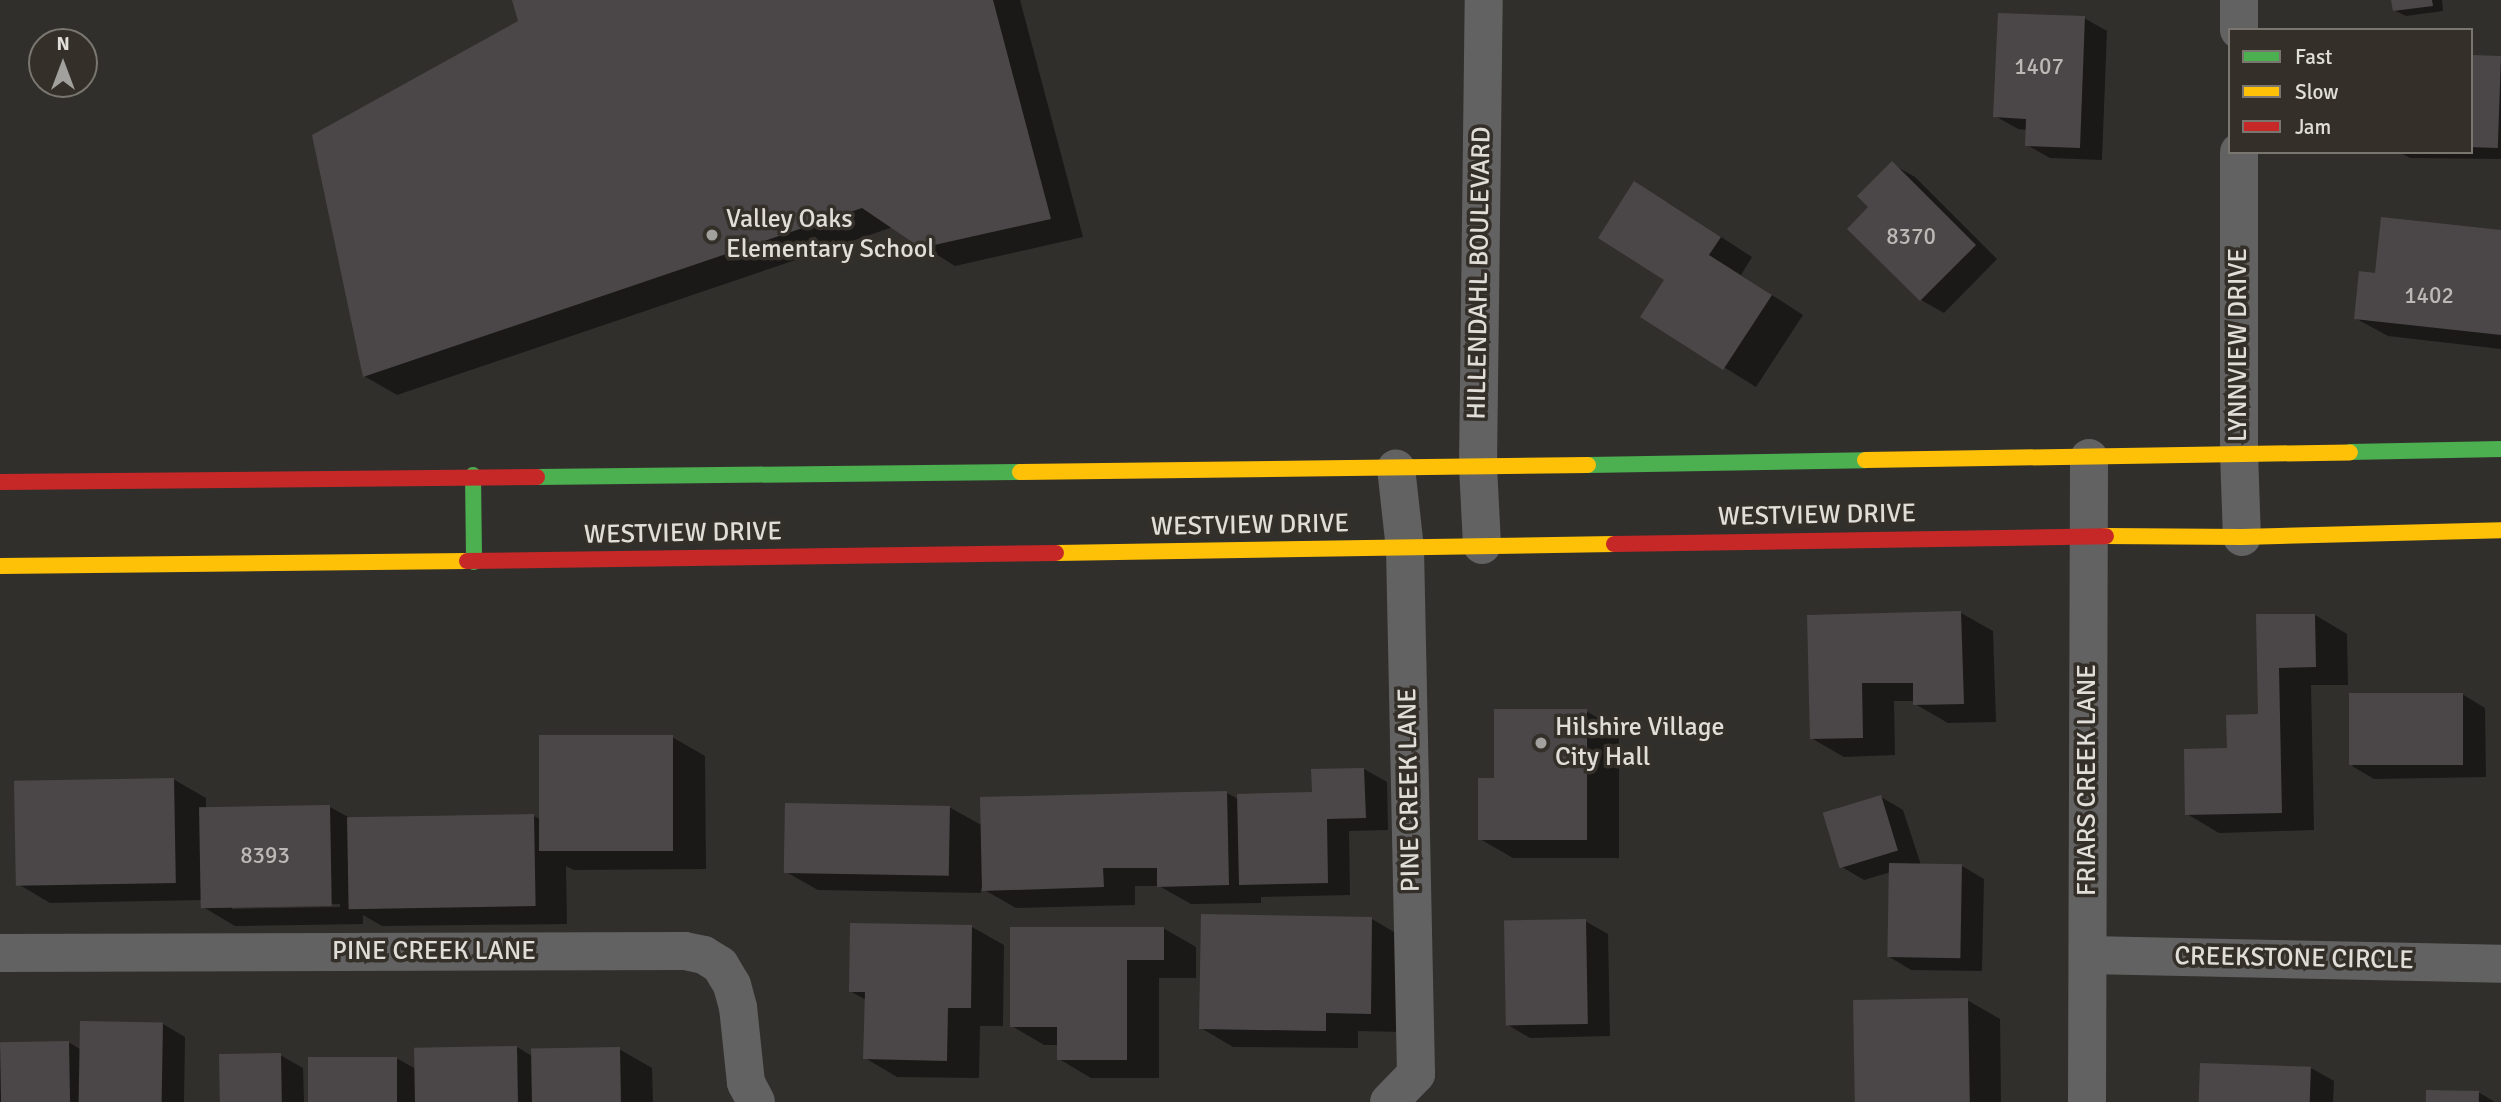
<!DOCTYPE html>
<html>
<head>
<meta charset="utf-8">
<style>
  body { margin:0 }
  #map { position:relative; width:2501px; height:1102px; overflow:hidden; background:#312f2c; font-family:Signika,sans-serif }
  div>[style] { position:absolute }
  .shadow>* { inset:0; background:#0007 }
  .building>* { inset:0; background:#4b4749; transform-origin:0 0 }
  .street>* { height:38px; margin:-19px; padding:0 19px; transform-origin:19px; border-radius:19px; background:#636262 }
  .fast>* { height:16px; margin:-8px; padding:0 8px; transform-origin:8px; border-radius:8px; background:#4caf50 }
  .slow>* { height:16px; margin:-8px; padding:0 8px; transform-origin:8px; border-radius:8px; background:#ffc107 }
  .jam>* { height:16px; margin:-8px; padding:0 8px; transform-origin:8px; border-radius:8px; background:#c62828 }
  .dots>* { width:19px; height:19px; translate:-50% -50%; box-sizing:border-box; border:4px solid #343029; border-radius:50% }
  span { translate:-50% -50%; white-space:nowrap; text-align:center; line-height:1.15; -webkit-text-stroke:7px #343029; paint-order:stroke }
  .number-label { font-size:23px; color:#bcb8b6 }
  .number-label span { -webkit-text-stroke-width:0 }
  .poi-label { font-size:26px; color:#e1deda }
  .left { translate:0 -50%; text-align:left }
  .street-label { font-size:26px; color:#e1deda }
  .legend { position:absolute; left:2228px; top:28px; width:245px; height:126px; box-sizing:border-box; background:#343029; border:2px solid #797670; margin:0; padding:9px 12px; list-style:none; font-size:21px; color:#e1deda }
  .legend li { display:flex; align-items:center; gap:14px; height:35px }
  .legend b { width:35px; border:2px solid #797670 }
  .north { position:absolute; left:28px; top:28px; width:70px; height:70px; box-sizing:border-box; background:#343029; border:2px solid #797670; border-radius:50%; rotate:0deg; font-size:19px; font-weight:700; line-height:28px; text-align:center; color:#e1deda }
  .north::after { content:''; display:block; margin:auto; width:24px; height:32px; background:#a3a19d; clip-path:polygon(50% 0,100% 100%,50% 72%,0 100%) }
</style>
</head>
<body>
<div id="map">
  <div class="shadow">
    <div style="clip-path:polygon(514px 0,1020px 0,1083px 237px,955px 266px,893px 227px,397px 395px,364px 376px,520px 21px)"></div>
    <div style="clip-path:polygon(2393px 0,2442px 0,2443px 11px,2406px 16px,2394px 10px)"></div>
    <div style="clip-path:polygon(2084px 18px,2107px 31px,2102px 160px,2050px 158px,2027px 145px,2027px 130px,2018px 129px,1995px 116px)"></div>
    <div style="clip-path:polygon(2471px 57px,2501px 57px,2501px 159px,2410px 158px,2399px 152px,2471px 152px)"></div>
    <div style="clip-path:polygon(1892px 164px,1915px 177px,1997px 259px,1944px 313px,1921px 300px,1871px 207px)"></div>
    <div style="clip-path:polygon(1667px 202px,1752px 257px,1741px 275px,1803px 315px,1756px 387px,1643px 317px,1666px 280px)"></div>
    <div style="clip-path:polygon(2501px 231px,2501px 349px,2388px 336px,2355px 318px,2376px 275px)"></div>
    <div style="clip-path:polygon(1961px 613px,1993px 631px,1996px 722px,1948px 723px,1915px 704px,1915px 701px,1894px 701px,1895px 755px,1844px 757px,1811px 738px,1808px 617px)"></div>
    <div style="clip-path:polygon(2315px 615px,2347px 634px,2348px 685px,2311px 685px,2314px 830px,2219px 833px,2187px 814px,2228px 750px,2260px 716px,2258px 616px)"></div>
    <div style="clip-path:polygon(2462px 694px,2485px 708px,2486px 777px,2374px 779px,2352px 766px)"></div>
    <div style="clip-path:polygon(1586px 711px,1619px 730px,1619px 858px,1513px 858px,1480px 839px,1496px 779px)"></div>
    <div style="clip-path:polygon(evenodd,672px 737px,705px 756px,706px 869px,574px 870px,566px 866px,567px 924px,382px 926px,363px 915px,363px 924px,235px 926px,203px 907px,202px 900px,50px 903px,18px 884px,173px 779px,206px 798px,206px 808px,330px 807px,350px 818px,534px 816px,542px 820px,672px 737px,340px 904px,340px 907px,232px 909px,232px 906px,340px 904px)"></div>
    <div style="clip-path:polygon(1364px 769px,1387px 782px,1388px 830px,1349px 831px,1350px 895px,1261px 897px,1261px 903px,1191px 904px,1159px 886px,1135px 886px,1135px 905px,1016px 908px,981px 888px,981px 893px,818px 890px,786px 872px,949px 807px,983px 826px,1227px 793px,1238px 799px,1314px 793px)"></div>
    <div style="clip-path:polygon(1881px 797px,1903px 810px,1921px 865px,1962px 866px,1984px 879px,1982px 971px,1911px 970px,1888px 956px,1891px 872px,1864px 880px,1842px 867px)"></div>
    <div style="clip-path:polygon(1372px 919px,1404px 938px,1403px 1032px,1358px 1031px,1358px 1048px,1233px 1047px,1201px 1028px)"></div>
    <div style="clip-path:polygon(1585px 921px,1608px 934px,1610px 1036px,1530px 1038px,1508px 1025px)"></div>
    <div style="clip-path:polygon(972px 927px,1004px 945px,1003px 1026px,980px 1026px,979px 1078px,897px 1077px,865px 1058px,866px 1000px,850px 991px)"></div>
    <div style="clip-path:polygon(1163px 928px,1196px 947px,1196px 978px,1159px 978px,1159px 1078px,1091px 1078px,1059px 1059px,1059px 1045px,1044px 1045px,1012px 1026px)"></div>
    <div style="clip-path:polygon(1967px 1000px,2000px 1019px,2001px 1102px,1856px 1102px)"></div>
    <div style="clip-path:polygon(163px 1024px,185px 1037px,184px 1102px,0 1102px,0 1045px,68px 1042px,80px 1049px)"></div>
    <div style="clip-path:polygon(517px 1047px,532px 1056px,619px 1049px,652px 1068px,653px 1102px,310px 1102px,396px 1058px,416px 1069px)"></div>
    <div style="clip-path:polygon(280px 1055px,303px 1068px,304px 1102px,221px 1102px)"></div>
    <div style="clip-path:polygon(2202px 1065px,2311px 1068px,2334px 1081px,2333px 1102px,2201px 1102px)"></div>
    <div style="clip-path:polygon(2478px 1092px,2495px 1102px,2427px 1102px)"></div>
  </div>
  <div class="building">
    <div style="clip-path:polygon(512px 0,993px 0,1051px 219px,921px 248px,862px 208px,363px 377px,312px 135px,518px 21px)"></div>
    <div style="clip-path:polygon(2391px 0,2432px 0,2433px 6px,2393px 11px)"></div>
    <div style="clip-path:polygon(1998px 13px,2085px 16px,2080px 148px,2025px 146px,2026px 119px,1993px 117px)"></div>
    <div style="left:2471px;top:55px;width:30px;height:92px;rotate:2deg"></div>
    <div style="clip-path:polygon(1892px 161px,1976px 245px,1920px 301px,1847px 229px,1868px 207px,1857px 196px)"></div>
    <div style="clip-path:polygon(1634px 181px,1721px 237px,1709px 255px,1772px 295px,1723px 370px,1640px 317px,1664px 280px,1598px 238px)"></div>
    <div style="clip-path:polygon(2381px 217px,2501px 230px,2501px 335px,2354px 319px,2359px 271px,2375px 273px)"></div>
    <div style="clip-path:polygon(1961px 611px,1964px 704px,1913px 705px,1913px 683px,1862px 683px,1863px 738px,1810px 739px,1807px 615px)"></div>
    <div style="clip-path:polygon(2256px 614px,2315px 614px,2316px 667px,2279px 668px,2282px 813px,2185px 815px,2184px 749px,2227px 748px,2226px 715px,2258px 714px)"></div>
    <div style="left:2463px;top:693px;width:72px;height:114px;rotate:90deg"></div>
    <div style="clip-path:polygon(1494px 709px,1587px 709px,1587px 840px,1478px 840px,1478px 778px,1494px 778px)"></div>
    <div style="left:673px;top:735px;width:116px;height:134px;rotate:90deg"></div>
    <div style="clip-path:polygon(1364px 768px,1366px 818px,1327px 819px,1328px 883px,1239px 885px,1237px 794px,1312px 792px,1311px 769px)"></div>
    <div style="left:174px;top:778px;width:105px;height:160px;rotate:89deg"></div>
    <div style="clip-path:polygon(1227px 791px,1229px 885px,1157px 887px,1157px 868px,1103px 868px,1104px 887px,982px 891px,980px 797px)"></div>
    <div style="left:1881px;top:795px;width:58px;height:61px;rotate:73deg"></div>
    <div style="left:785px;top:803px;width:165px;height:70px;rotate:1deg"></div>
    <div style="left:330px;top:805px;width:101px;height:131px;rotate:89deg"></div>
    <div style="left:534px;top:814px;width:92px;height:187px;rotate:89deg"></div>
    <div style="left:1889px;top:863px;width:73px;height:94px;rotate:1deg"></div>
    <div style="clip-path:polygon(1201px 914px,1372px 917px,1371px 1014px,1326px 1013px,1326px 1031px,1199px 1029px)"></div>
    <div style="left:1586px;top:919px;width:105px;height:82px;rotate:89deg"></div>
    <div style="clip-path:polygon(850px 923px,972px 925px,971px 1008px,948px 1008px,947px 1061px,863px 1059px,865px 992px,849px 992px)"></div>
    <div style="clip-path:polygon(1010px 927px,1164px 927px,1164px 960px,1127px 960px,1127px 1060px,1057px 1060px,1057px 1027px,1010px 1027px)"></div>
    <div style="left:1968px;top:998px;width:104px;height:115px;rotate:89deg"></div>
    <div style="left:80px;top:1021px;width:83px;height:81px;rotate:1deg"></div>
    <div style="left:69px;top:1041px;width:61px;height:69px;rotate:89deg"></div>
    <div style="left:517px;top:1046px;width:56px;height:103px;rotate:89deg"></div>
    <div style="left:620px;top:1047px;width:55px;height:89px;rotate:89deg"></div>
    <div style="left:281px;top:1053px;width:49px;height:62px;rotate:89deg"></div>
    <div style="left:308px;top:1057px;width:89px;height:45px"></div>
    <div style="left:2200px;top:1063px;width:111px;height:39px;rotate:2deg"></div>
    <div style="left:2426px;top:1090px;width:53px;height:12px;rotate:1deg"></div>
  </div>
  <div class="street">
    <div style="left:2239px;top:0;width:30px;rotate:90deg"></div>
    <div style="left:2239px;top:152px;width:301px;rotate:90deg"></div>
    <div style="left:2239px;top:453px;width:84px;rotate:88deg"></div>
    <div style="left:1482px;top:545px;width:79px;rotate:-92.9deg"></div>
    <div style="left:1478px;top:466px;width:466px;rotate:-89.3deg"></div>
    <div style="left:0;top:953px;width:685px;rotate:-0.17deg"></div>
    <div style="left:685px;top:951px;width:19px;rotate:12deg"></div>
    <div style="left:704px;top:955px;width:19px;rotate:32deg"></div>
    <div style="left:720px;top:965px;width:23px;rotate:59deg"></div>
    <div style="left:732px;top:985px;width:23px;rotate:75deg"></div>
    <div style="left:738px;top:1007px;width:76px;rotate:84deg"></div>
    <div style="left:746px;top:1083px;width:21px;rotate:62deg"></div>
    <div style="left:2088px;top:955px;width:413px;rotate:1.2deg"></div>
    <div style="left:1389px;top:1102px;width:39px;rotate:-46deg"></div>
    <div style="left:1416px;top:1074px;width:525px;rotate:-91.2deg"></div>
    <div style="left:1405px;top:549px;width:81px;rotate:-96.3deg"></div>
    <div style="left:2087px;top:1102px;width:644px;rotate:-89.82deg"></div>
  </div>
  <div class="fast">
    <div style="left:2350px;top:452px;width:151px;rotate:-1.1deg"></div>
    <div style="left:1588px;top:465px;width:277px;rotate:-1deg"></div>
    <div style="left:473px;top:475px;width:87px;rotate:89.3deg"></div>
    <div style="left:537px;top:477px;width:483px;rotate:-0.6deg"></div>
  </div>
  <div class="slow">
    <div style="left:1865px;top:460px;width:485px;rotate:-0.9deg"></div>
    <div style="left:1020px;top:472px;width:568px;rotate:-0.71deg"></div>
    <div style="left:2106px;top:536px;width:136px;rotate:0.4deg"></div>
    <div style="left:2242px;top:537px;width:259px;rotate:-1.5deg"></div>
    <div style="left:1056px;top:553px;width:558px;rotate:-0.92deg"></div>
    <div style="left:0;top:566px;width:467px;rotate:-0.6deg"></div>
  </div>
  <div class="jam">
    <div style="left:0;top:482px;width:537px;rotate:-0.53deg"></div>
    <div style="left:1614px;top:544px;width:492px;rotate:-0.9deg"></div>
    <div style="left:467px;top:561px;width:589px;rotate:-0.78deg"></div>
  </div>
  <div class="dots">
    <div style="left:712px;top:235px;background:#a3a19d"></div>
    <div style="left:1541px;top:743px;background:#a3a19d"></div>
  </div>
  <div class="number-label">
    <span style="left:2039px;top:67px">1407</span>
    <span style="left:1911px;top:237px">8370</span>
    <span style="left:2429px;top:296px">1402</span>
    <span style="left:265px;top:856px">8393</span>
  </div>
  <div class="poi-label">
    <span class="left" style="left:726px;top:235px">Valley Oaks<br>Elementary School</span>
    <span class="left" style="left:1555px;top:743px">Hilshire Village<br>City Hall</span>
  </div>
  <div class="street-label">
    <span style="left:1480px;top:273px;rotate:-89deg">HILLENDAHL BOULEVARD</span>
    <span style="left:2239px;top:345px;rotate:-90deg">LYNNVIEW DRIVE</span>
    <span style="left:1817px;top:516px;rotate:-1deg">WESTVIEW DRIVE</span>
    <span style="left:1250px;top:526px;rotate:-1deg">WESTVIEW DRIVE</span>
    <span style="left:683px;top:534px;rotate:-1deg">WESTVIEW DRIVE</span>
    <span style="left:2088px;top:780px;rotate:-90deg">FRIARS CREEK LANE</span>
    <span style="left:1410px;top:790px;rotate:-91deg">PINE CREEK LANE</span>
    <span style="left:434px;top:952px">PINE CREEK LANE</span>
    <span style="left:2294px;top:959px;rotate:1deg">CREEKSTONE CIRCLE</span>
  </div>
  <ul class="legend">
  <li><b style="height:9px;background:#4caf50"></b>Fast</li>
  <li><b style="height:9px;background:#ffc107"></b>Slow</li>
  <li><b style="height:9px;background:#c62828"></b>Jam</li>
  </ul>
  <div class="north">N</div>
</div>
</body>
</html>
